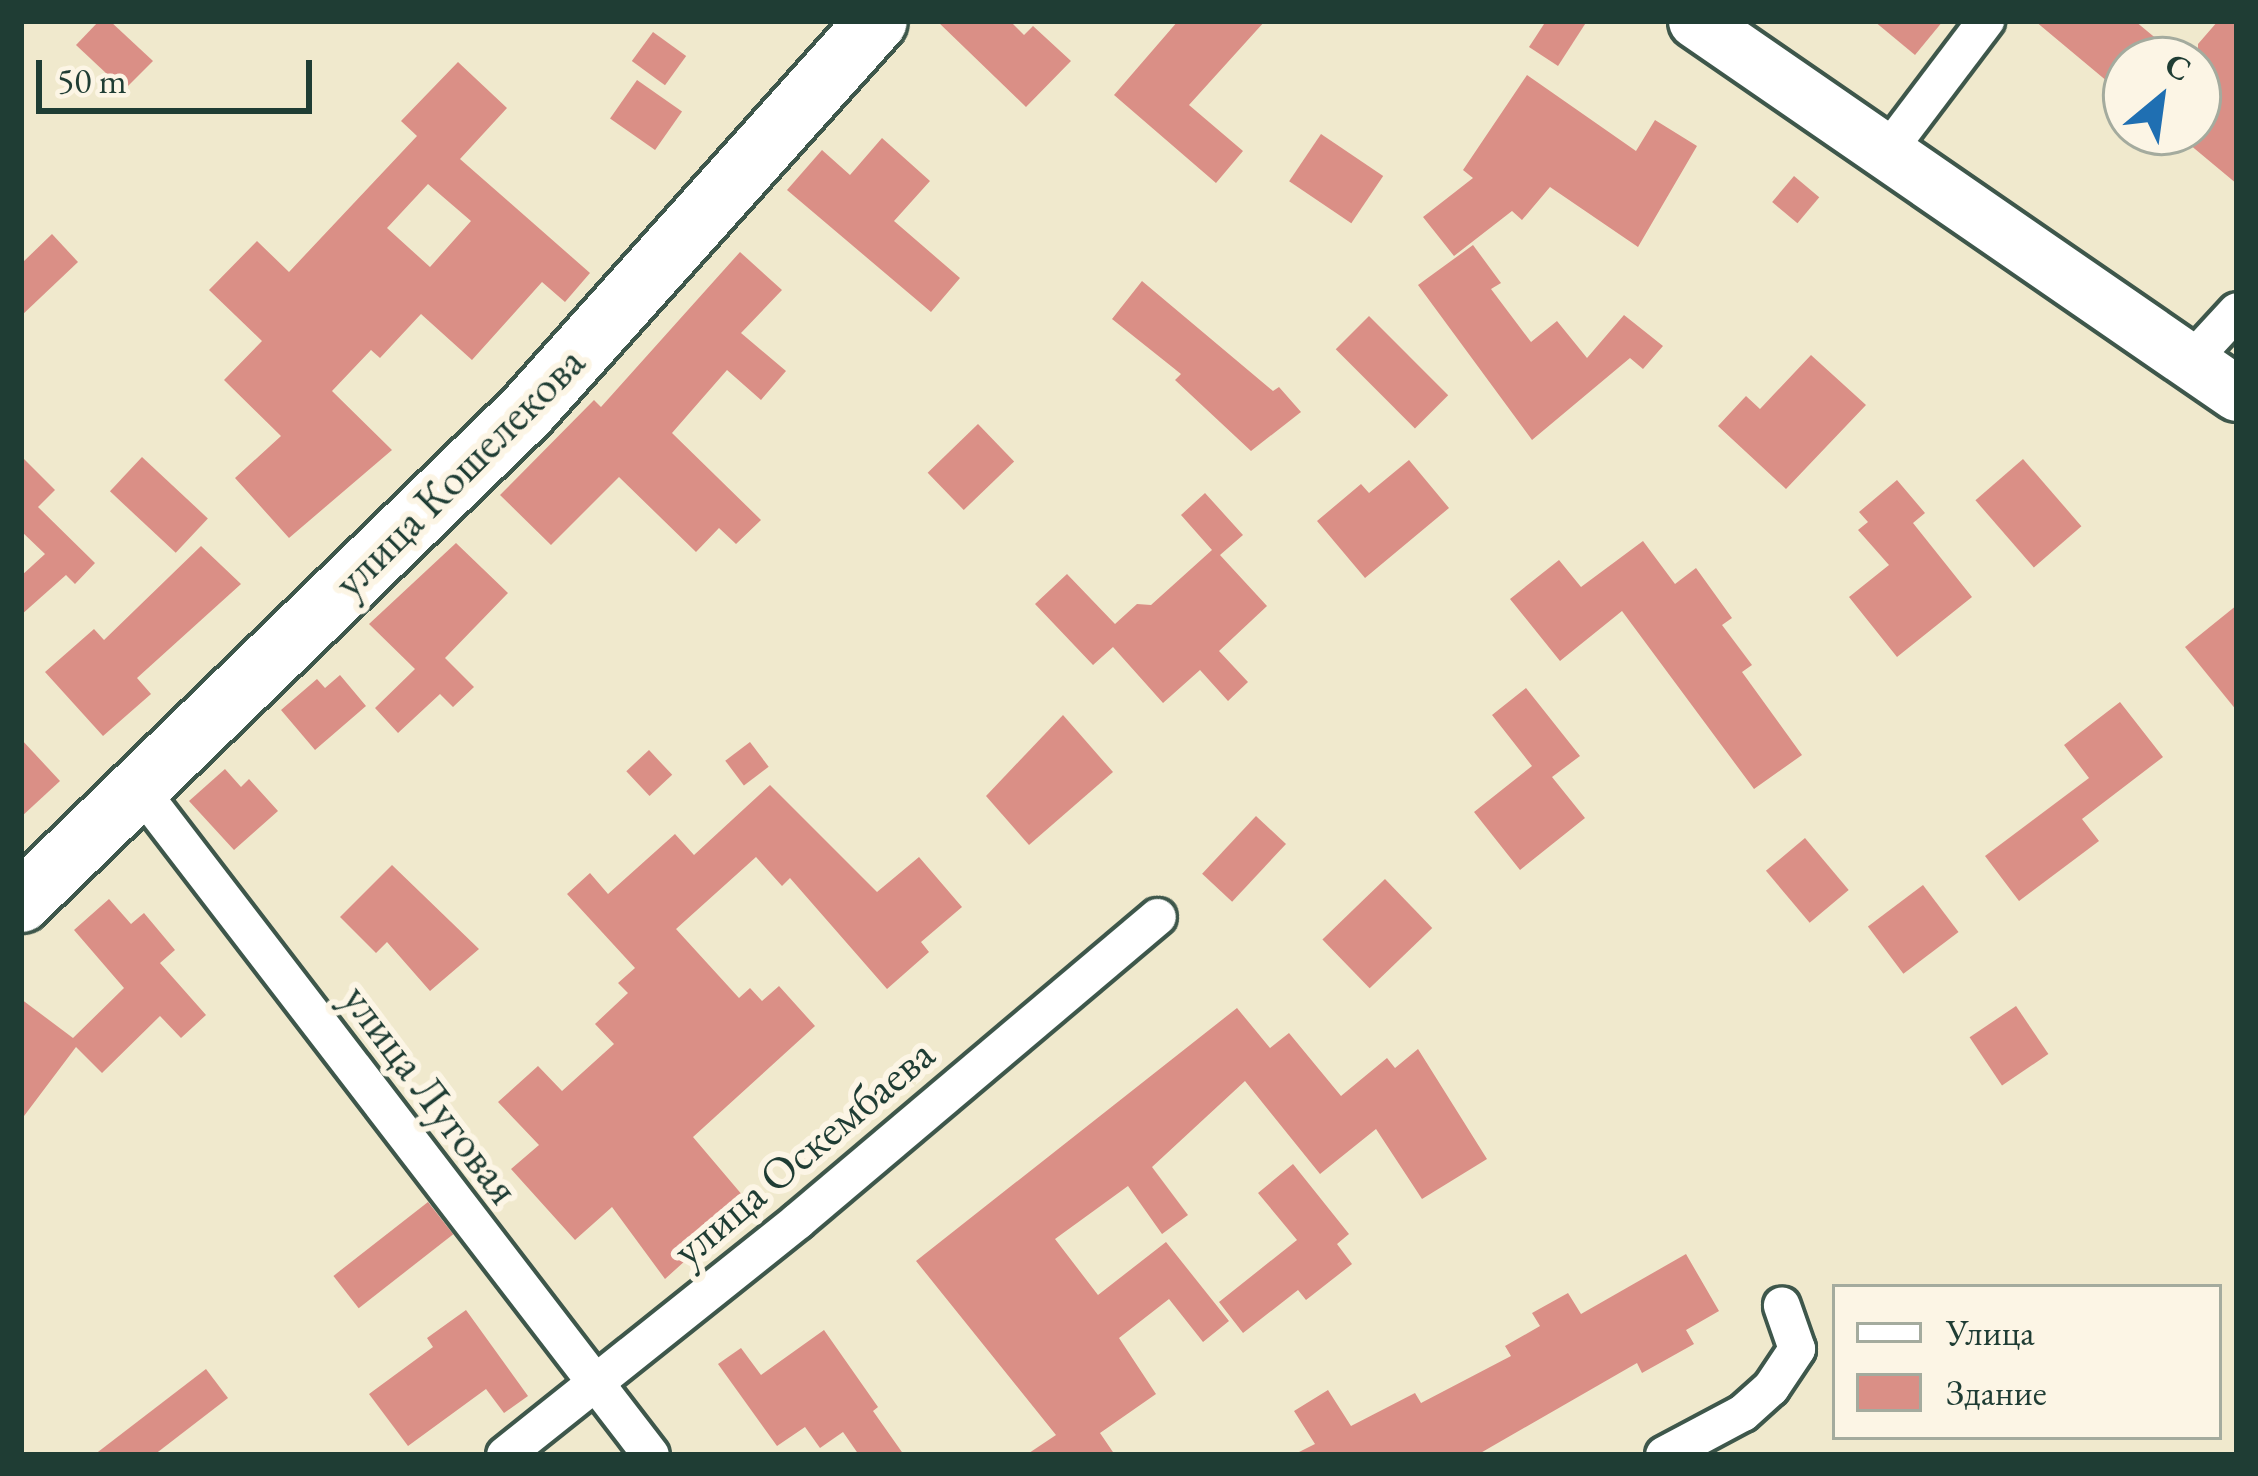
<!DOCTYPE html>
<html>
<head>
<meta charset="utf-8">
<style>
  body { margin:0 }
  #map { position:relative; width:2258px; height:1476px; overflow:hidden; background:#f0e9cd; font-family:"EB Garamond",serif }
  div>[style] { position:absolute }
  .building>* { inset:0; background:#da8f86; transform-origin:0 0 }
  .roads { filter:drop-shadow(3px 0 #3e574b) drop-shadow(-3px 0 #3e574b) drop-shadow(0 3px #3e574b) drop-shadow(0 -3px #3e574b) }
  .minor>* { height:36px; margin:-18px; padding:0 18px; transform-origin:18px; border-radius:18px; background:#fff }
  .secondary>* { height:54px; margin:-27px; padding:0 27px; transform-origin:27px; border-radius:27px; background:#fff }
  .primary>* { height:60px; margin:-30px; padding:0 30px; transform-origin:30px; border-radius:30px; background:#fff }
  span { translate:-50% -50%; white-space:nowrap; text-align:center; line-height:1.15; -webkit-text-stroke:12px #fcf5e5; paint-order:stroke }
  .street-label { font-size:45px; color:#1f3d34 }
  .frame { position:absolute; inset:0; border:24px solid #1f3d34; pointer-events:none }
  .legend { position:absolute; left:1832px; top:1284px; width:390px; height:156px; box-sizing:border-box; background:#fcf5e5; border:3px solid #a4ab9e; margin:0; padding:15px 21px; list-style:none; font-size:36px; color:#1f3d34 }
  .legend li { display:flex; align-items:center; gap:24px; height:60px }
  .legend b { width:60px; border:3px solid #a4ab9e }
  .north { position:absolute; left:2102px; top:36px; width:120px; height:120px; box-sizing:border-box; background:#fcf5e5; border:3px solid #a4ab9e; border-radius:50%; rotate:29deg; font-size:33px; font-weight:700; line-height:48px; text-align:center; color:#1f3d34 }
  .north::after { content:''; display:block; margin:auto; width:42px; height:54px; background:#1f6fb2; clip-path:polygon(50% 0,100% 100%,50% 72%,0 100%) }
  .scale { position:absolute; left:36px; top:60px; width:276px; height:54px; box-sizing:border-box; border:6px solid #1f3d34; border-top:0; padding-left:15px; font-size:36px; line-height:42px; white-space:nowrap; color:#1f3d34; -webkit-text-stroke:9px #fcf5e5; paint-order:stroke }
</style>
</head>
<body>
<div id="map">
  <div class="building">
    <div style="clip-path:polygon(99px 21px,110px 21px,153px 61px,124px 90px,76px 45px)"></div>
    <div style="clip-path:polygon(937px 21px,1010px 21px,1024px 35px,1033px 26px,1071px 61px,1026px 107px)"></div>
    <div style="clip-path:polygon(1178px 21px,1265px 21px,1189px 105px,1243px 151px,1216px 183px,1114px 95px)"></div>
    <div style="clip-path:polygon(1546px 21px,1587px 21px,1558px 66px,1529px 47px)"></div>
    <div style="clip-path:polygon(1874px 21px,1943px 21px,1915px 55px)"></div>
    <div style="clip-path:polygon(2035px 21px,2135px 21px,2182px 60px,2126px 60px,2108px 82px)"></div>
    <div style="clip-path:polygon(2218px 21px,2237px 21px,2237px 184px,2183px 139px,2198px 132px,2198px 44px)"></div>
    <div style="left:653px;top:32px;width:41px;height:36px;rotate:36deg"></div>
    <div style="clip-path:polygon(evenodd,458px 62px,507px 108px,460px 159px,590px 273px,565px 302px,542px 282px,472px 360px,421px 314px,380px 358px,371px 350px,332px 391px,392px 450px,289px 538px,235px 478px,281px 436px,224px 380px,262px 341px,209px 290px,257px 241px,289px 272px,417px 136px,401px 121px,458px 62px,428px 184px,471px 221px,430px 267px,387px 228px,428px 184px)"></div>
    <div style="clip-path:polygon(1527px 75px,1636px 151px,1655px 120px,1697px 146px,1638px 247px,1550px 187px,1522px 220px,1512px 211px,1454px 256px,1423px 217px,1473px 178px,1463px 170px)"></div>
    <div style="left:637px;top:80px;width:55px;height:47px;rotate:35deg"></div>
    <div style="left:1321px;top:134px;width:75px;height:57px;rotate:34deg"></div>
    <div style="clip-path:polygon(882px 138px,930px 181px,894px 221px,960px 278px,931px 312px,787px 190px,822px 150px,850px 175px)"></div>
    <div style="left:1794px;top:176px;width:33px;height:34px;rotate:40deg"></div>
    <div style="clip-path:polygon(52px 234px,78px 262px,21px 316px,21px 264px)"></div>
    <div style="clip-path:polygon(1473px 245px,1501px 283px,1491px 289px,1531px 342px,1557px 321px,1587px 358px,1624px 315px,1663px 346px,1643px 369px,1630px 358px,1532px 440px,1418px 285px)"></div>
    <div style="clip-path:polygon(740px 252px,782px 290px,741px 333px,786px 371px,761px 400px,727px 370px,672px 433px,761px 520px,736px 544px,719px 528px,696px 552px,619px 477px,551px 545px,500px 495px,594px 400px,601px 407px)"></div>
    <div style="clip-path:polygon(1142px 281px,1273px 391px,1279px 387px,1301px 412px,1251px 451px,1175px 380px,1181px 374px,1112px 319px)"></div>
    <div style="left:1369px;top:316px;width:112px;height:47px;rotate:45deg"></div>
    <div style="clip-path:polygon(1811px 355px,1866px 405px,1786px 489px,1718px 426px,1746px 396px,1760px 409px)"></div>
    <div style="left:978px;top:424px;width:52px;height:70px;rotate:46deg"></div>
    <div style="clip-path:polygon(21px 456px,55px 490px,38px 507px,95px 563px,75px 584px,66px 575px,21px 615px,21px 576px,45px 554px,21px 531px)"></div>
    <div style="left:142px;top:457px;width:90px;height:47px;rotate:43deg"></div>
    <div style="left:2023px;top:459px;width:89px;height:63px;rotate:49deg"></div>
    <div style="clip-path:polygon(1409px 460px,1449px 508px,1365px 578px,1317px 521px,1361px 484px,1369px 493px)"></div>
    <div style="clip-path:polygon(1897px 480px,1925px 513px,1913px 523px,1972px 597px,1897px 657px,1849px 597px,1889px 565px,1858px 530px,1868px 522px,1859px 512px)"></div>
    <div style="clip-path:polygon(1205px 493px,1243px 535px,1220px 555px,1267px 606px,1219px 651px,1248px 682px,1228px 701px,1200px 670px,1163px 703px,1113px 647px,1093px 665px,1035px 604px,1067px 574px,1115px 624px,1137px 604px,1151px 605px,1212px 550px,1181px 515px)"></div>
    <div style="clip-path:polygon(1643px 541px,1675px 584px,1696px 568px,1732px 618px,1722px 625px,1752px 665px,1742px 672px,1802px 755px,1754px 789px,1622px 611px,1560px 661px,1510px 599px,1559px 560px,1581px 587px)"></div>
    <div style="clip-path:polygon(456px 543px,508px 593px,445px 658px,474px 687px,453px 707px,440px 694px,398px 733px,375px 708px,415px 669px,369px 624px)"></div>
    <div style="clip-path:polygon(201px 546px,241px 584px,137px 678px,151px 694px,103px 736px,45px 672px,94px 629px,104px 640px)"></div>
    <div style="clip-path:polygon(2237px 605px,2237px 711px,2185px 647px)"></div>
    <div style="clip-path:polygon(340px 675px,366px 706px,315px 750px,281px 710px,317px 679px,325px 688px)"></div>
    <div style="clip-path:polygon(1526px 688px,1580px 756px,1552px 777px,1585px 818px,1520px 870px,1474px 812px,1532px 766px,1492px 715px)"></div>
    <div style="clip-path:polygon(2120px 702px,2163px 757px,2082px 819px,2099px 841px,2019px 901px,1985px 856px,2089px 778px,2064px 745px)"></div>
    <div style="clip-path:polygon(1063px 715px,1113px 772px,1029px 845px,986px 796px)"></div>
    <div style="clip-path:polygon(21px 739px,60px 781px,21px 817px)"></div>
    <div style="left:750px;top:742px;width:31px;height:31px;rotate:53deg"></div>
    <div style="left:649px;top:750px;width:34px;height:31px;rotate:47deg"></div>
    <div style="clip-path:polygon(225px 769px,241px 787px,249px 779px,278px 811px,234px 850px,189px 801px)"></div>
    <div style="clip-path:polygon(770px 785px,877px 892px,919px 857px,962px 907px,921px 942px,929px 952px,887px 989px,790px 878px,782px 886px,756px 857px,676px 929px,739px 998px,750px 988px,762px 1001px,779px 986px,815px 1026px,693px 1137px,749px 1203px,665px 1279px,612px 1207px,575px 1240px,511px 1169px,539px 1145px,498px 1102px,538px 1066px,562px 1091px,614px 1044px,595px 1024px,628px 993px,618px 983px,635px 968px,567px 894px,590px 873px,608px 894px,675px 834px,694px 855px)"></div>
    <div style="left:1256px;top:816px;width:41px;height:79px;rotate:43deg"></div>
    <div style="left:1805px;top:838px;width:68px;height:51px;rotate:50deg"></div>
    <div style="clip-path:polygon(392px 865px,479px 949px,430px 991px,387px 942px,376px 953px,340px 917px)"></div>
    <div style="left:1385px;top:879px;width:68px;height:87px;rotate:46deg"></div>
    <div style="left:1923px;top:885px;width:59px;height:69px;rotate:53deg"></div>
    <div style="clip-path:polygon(109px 899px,131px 924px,144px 913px,175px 950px,160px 963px,206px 1015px,181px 1038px,160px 1016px,102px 1073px,76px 1047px,21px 1120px,21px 999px,73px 1038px,124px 988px,74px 930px)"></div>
    <div style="left:2016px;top:1006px;width:58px;height:56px;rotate:56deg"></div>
    <div style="clip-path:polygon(1237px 1008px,1270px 1048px,1289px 1033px,1341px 1096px,1387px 1058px,1395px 1068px,1418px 1049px,1487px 1159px,1422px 1199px,1376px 1129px,1320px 1174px,1245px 1081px,1152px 1167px,1188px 1215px,1162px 1234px,1128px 1186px,1055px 1239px,1098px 1295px,1166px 1242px,1229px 1321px,1203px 1342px,1169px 1299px,1119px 1338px,1156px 1394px,1100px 1433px,1115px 1455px,1026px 1455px,1056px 1435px,916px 1261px)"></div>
    <div style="clip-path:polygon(1293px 1164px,1349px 1234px,1337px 1244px,1352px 1264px,1306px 1300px,1298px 1290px,1243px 1333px,1219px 1302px,1297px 1240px,1258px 1193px)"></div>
    <div style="left:428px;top:1202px;width:41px;height:120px;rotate:52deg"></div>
    <div style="clip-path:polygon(1686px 1254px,1719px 1311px,1686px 1330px,1694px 1344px,1642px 1373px,1637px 1363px,1477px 1455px,1293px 1455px,1315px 1444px,1294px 1411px,1328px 1390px,1351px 1426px,1415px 1393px,1421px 1403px,1511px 1356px,1505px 1346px,1540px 1326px,1532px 1313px,1568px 1293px,1581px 1314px)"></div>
    <div style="clip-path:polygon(466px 1310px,528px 1396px,504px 1413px,486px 1389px,408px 1446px,369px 1394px,433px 1347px,427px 1338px)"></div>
    <div style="clip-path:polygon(824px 1330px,878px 1407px,873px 1411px,904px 1455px,859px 1455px,843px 1432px,820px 1448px,805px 1427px,777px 1446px,718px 1364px,741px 1348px,761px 1375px)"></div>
    <div style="clip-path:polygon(206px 1369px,228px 1398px,154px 1455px,94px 1455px)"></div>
  </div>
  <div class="roads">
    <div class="minor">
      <div style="left:1883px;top:157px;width:171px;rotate:-52.9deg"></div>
      <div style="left:2190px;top:362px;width:69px;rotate:-47.3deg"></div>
      <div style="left:138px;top:787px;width:842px;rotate:52.48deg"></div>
      <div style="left:505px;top:1455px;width:375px;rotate:-38.6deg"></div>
      <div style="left:798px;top:1221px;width:471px;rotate:-40.2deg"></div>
      <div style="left:1664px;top:1455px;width:89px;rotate:-28deg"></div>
      <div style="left:1743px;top:1413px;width:38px;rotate:-42deg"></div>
      <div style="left:1771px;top:1388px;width:47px;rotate:-56.3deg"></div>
      <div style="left:1797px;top:1349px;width:46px;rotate:-109.2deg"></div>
    </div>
    <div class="secondary">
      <div style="left:1696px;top:21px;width:657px;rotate:34.58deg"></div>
    </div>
    <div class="primary">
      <div style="left:21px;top:902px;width:704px;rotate:-44.14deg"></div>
      <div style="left:526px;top:412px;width:525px;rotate:-48.09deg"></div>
    </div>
  </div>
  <div class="street-label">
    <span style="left:459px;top:472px;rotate:-45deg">улица Кошелекова</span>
    <span style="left:431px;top:1094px;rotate:53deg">улица Луговая</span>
    <span style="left:803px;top:1152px;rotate:-40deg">улица Оскембаева</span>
  </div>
  <div class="frame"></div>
  <ul class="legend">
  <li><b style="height:15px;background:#fff"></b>Улица</li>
  <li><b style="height:33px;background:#da8f86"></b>Здание</li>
  </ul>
  <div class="north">С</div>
  <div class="scale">50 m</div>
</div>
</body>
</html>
